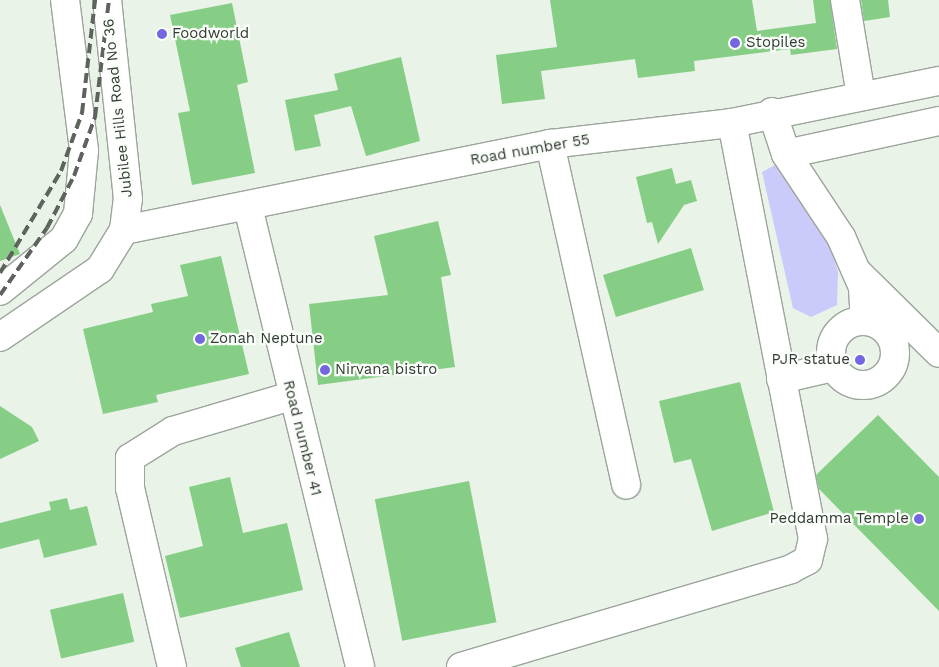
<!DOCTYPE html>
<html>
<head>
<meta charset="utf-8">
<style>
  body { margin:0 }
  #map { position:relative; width:939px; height:667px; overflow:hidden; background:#e9f3e8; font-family:"Work Sans",sans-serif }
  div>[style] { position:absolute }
  .green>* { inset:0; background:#cacafb }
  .building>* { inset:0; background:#86ce85; transform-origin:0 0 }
  .roads { filter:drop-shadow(1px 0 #9ba59b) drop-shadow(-1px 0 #9ba59b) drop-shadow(0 1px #9ba59b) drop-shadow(0 -1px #9ba59b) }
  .minor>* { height:28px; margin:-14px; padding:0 14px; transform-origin:14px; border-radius:14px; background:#fff }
  .minor>.ring { margin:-14px; padding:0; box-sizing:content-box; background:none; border:28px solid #fff; border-radius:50% }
  .major>* { height:28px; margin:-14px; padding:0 14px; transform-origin:14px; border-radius:14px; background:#fff }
  .rail>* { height:4px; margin-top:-2px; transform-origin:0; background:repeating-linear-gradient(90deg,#5e635e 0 10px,transparent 0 15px) }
  .dots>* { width:14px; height:14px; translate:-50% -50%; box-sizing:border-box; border:2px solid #f9fff8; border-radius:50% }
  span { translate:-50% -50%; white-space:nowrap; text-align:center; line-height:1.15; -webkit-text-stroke:4.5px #f9fff8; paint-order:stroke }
  .poi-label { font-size:15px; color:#353935 }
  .left { translate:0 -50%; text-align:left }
  .right { translate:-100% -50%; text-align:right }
  .street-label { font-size:15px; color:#353935 }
</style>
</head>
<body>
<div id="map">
  <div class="green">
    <div style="clip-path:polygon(777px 164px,828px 238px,838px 272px,837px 305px,811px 317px,793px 308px,762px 172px)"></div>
  </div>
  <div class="building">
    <div style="clip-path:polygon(550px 0,752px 0,757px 31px,816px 23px,813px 0,830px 0,837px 49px,791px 55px,790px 49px,694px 61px,695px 71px,638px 78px,635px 59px,541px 71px,545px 99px,502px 104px,496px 55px,557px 47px)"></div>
    <div style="clip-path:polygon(861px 0,888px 0,890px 17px,864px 21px)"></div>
    <div style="clip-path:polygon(232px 3px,248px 82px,237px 85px,255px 173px,192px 185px,178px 113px,190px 111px,170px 15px)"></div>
    <div style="clip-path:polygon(401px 57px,420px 141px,366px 156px,351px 106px,314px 115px,321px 146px,295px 151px,285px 100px,338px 90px,334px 74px)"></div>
    <div style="clip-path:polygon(672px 168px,676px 184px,691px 180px,697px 201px,684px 205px,658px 244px,652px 222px,647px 223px,636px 177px)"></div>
    <div style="clip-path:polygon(0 205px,20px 254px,0 261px)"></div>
    <div style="clip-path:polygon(438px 221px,451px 275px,441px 277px,455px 367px,318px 385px,309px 304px,388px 295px,374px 236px)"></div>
    <div style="left:691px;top:248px;width:44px;height:92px;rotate:73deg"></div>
    <div style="clip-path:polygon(221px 256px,249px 374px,156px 395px,158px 402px,103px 414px,83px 329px,153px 312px,151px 304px,188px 296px,180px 265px)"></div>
    <div style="clip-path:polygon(740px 382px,774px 512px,712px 531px,691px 459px,674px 463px,659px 401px)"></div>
    <div style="clip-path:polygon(0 406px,32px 427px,39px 441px,0 459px)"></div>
    <div style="clip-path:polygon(878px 415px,939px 477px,939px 611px,819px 489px,816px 475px)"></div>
    <div style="clip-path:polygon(230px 477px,243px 533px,287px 523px,303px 590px,180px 618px,165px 556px,203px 546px,189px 487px)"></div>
    <div style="left:469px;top:481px;width:144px;height:96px;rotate:79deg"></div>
    <div style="clip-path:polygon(67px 498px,70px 510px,87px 506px,97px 545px,44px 558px,39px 539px,0 549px,0 523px,51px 510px,49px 502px)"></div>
    <div style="left:123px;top:593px;width:50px;height:75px;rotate:77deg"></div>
    <div style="clip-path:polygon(289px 632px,300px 667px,241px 667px,235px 648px)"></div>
  </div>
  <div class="roads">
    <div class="minor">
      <div style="left:845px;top:0;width:97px;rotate:80.5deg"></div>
      <div style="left:772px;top:112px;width:44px;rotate:71.6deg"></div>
      <div style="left:786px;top:154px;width:100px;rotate:56.5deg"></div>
      <div style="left:841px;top:237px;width:55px;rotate:66.3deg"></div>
      <div style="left:863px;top:287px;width:33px;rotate:87deg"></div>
      <div style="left:550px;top:144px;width:349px;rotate:77.4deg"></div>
      <div style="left:786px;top:154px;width:157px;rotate:-12.2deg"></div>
      <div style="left:248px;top:207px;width:473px;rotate:76.3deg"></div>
      <div style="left:124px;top:230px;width:435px;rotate:-11.4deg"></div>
      <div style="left:550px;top:144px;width:183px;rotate:-6.6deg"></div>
      <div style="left:732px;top:123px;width:211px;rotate:-11.5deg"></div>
      <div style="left:857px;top:272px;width:115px;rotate:44.6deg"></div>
      <div class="ring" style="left:831px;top:321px;width:36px;height:36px"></div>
      <div style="left:781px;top:379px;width:53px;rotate:-13deg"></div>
      <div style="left:172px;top:667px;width:184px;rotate:-103.2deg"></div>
      <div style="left:130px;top:488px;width:30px;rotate:-90deg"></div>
      <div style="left:130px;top:458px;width:51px;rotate:-32.1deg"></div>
      <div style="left:173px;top:431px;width:123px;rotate:-16.5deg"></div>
      <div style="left:461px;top:667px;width:344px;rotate:-16.5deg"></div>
      <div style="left:791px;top:569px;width:19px;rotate:-28deg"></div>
      <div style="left:808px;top:560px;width:22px;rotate:-77deg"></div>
      <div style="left:813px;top:539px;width:424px;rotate:-101deg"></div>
    </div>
    <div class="major">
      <div style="left:0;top:291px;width:82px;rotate:-39.1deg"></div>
      <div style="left:64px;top:239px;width:29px;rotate:-61deg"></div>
      <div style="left:78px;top:214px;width:64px;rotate:-84.6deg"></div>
      <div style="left:84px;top:150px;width:151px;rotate:-97.2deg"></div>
      <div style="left:0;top:337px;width:121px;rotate:-34.2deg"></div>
      <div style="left:100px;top:269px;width:46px;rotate:-58.4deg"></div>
      <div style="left:124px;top:230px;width:31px;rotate:-83deg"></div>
      <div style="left:128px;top:199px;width:200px;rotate:-96deg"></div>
    </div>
  </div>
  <div class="rail">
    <div style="left:0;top:273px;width:119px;rotate:-59.1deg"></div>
    <div style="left:61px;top:171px;width:62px;rotate:-70.1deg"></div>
    <div style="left:82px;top:113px;width:114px;rotate:-83.4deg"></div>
    <div style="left:0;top:295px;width:82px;rotate:-55deg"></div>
    <div style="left:47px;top:228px;width:59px;rotate:-62.6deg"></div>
    <div style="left:74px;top:176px;width:63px;rotate:-70.4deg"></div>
    <div style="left:95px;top:117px;width:118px;rotate:-83.2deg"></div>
  </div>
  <div class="dots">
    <div style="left:162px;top:34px;background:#7466e1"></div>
    <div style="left:735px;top:43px;background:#7466e1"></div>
    <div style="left:200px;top:339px;background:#7466e1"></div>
    <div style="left:860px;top:360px;background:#7466e1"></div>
    <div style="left:325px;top:370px;background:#7466e1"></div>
    <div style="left:919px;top:519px;background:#7466e1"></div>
  </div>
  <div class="poi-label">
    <span class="left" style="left:172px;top:34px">Foodworld</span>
    <span class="left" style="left:746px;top:43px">Stopiles</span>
    <span class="left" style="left:210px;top:339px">Zonah Neptune</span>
    <span class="right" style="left:850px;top:360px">PJR statue</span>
    <span class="left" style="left:335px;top:370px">Nirvana bistro</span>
    <span class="right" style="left:909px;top:519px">Peddamma Temple</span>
  </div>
  <div class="street-label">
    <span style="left:118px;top:108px;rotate:-96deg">Jubilee Hills Road No 36</span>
    <span style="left:530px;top:150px;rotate:-10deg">Road number 55</span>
    <span style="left:302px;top:438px;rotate:76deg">Road number 41</span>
  </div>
</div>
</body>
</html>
